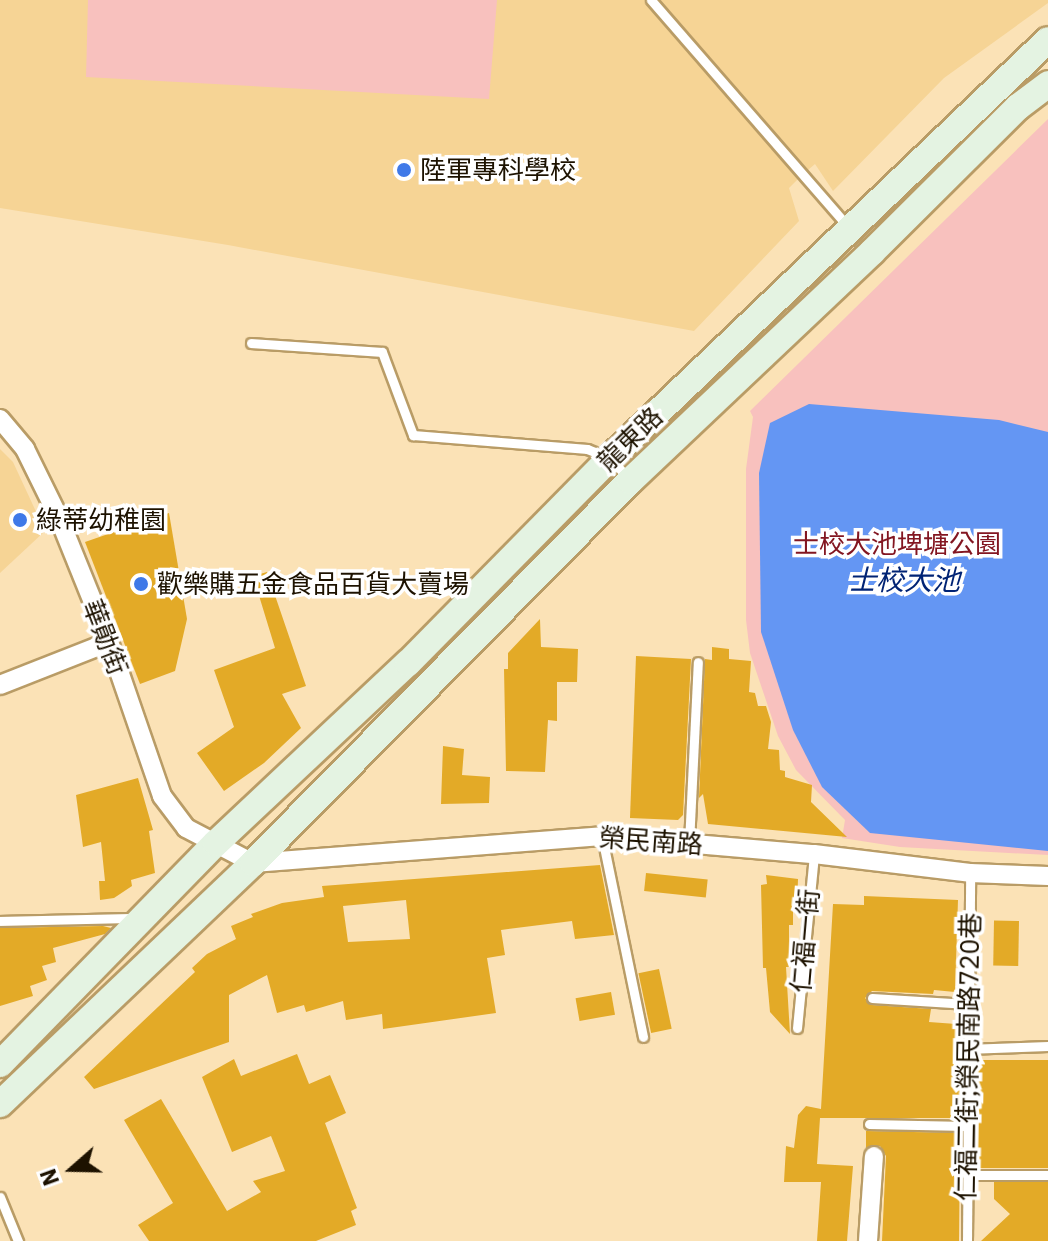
<!DOCTYPE html>
<html>
<head>
<meta charset="utf-8">
<style>
  body { margin:0 }
  #map { position:relative; width:1048px; height:1241px; overflow:hidden; background:#fbe2b6; font-family:"IBM Plex Sans","Noto Sans TC",sans-serif }
  div>[style] { position:absolute }
  .built>* { inset:0; background:#f6d495 }
  .green>* { inset:0; background:#f8c1be }
  .water>* { inset:0; background:#6496f3 }
  .building>* { inset:0; background:#e3aa27; transform-origin:0 0 }
  .roads { filter:drop-shadow(2px 0 #b99c66) drop-shadow(-2px 0 #b99c66) drop-shadow(0 2px #b99c66) drop-shadow(0 -2px #b99c66) }
  .lane>* { height:9px; margin:-4.5px; padding:0 4.5px; transform-origin:4.5px; border-radius:4.5px; background:#fff }
  .street>* { height:18px; margin:-9px; padding:0 9px; transform-origin:9px; border-radius:9px; background:#fff }
  .secondary>* { height:26px; margin:-13px; padding:0 13px; transform-origin:13px; border-radius:13px; background:#e4f3e2 }
  .dots>* { width:22px; height:22px; translate:-50% -50%; box-sizing:border-box; border:4px solid #fff; border-radius:50% }
  span { translate:-50% -50%; white-space:nowrap; text-align:center; line-height:1.15; -webkit-text-stroke:7px #fff; paint-order:stroke }
  .poi-label { font-size:26px; color:#1d1200 }
  .left { translate:0 -50%; text-align:left }
  .street-label { font-size:26px; color:#1d1200 }
  .park-label { font-size:26px; color:#831621 }
  .water-label { font-size:28px; color:#002374; font-style:italic }
  .north { position:absolute; left:32px; top:1129px; width:80px; height:80px; -webkit-text-stroke:6px #fff; paint-order:stroke; rotate:250deg; font-size:22px; font-weight:700; line-height:32px; text-align:center; color:#1d1200 }
  .north::after { content:''; display:block; margin:auto; width:28px; height:36px; background:#1d1200; clip-path:polygon(50% 0,100% 100%,50% 72%,0 100%) }
</style>
</head>
<body>
<div id="map">
  <div class="built">
    <div style="clip-path:polygon(0 0,1048px 0,1048px 3px,944px 78px,833px 191px,815px 164px,801px 176px,789px 188px,799px 221px,694px 331px,228px 245px,0 208px)"></div>
    <div style="clip-path:polygon(0 449px,13px 462px,45px 531px,0 573px)"></div>
  </div>
  <div class="green">
    <div style="clip-path:polygon(88px 0,497px 0,489px 99px,86px 77px)"></div>
    <div style="clip-path:polygon(1048px 119px,1048px 855px,900px 847px,842px 838px,845px 820px,796px 770px,778px 736px,750px 653px,746px 620px,746px 469px,753px 417px,750px 411px)"></div>
  </div>
  <div class="water">
    <div style="clip-path:polygon(809px 404px,999px 420px,1048px 432px,1048px 851px,870px 833px,822px 787px,793px 730px,761px 632px,759px 473px,770px 423px)"></div>
  </div>
  <div class="building">
    <div style="clip-path:polygon(169px 513px,187px 619px,175px 671px,140px 684px,85px 542px)"></div>
    <div style="clip-path:polygon(267px 572px,306px 686px,282px 694px,301px 728px,264px 763px,224px 791px,197px 753px,234px 727px,214px 670px,275px 648px,253px 576px)"></div>
    <div style="clip-path:polygon(540px 619px,541px 647px,578px 649px,577px 682px,557px 682px,557px 721px,548px 720px,545px 772px,506px 771px,504px 669px,508px 669px,508px 653px)"></div>
    <div style="clip-path:polygon(712px 647px,729px 649px,729px 659px,751px 661px,749px 692px,755px 693px,758px 706px,766px 706px,771px 722px,768px 749px,779px 750px,780px 770px,785px 771px,785px 777px,812px 785px,811px 802px,847px 837px,708px 824px,703px 794px,699px 798px,705px 659px,712px 660px)"></div>
    <div style="clip-path:polygon(636px 656px,691px 659px,683px 815px,678px 820px,630px 818px)"></div>
    <div style="clip-path:polygon(443px 746px,464px 749px,462px 775px,490px 777px,489px 803px,441px 804px)"></div>
    <div style="clip-path:polygon(138px 778px,153px 830px,149px 831px,155px 873px,131px 880px,132px 886px,114px 898px,100px 900px,99px 881px,105px 881px,101px 842px,83px 847px,76px 795px)"></div>
    <div style="clip-path:polygon(evenodd,600px 865px,614px 935px,575px 939px,572px 921px,501px 930px,505px 955px,487px 958px,496px 1013px,383px 1029px,382px 1014px,346px 1020px,343px 1001px,306px 1012px,304px 1005px,277px 1013px,267px 975px,229px 995px,229px 1042px,94px 1089px,84px 1077px,195px 972px,192px 968px,207px 954px,236px 939px,231px 926px,253px 917px,251px 914px,282px 903px,324px 897px,322px 886px,600px 865px,406px 900px,410px 939px,348px 942px,343px 906px,406px 900px)"></div>
    <div style="left:646px;top:873px;width:62px;height:18px;rotate:6deg"></div>
    <div style="clip-path:polygon(766px 875px,798px 879px,797px 907px,793px 907px,793px 925px,789px 925px,789px 967px,786px 967px,790px 1034px,770px 1012px,766px 968px,763px 968px,761px 885px,767px 884px)"></div>
    <div style="clip-path:polygon(864px 896px,958px 900px,955px 992px,934px 990px,933px 994px,872px 991px,865px 998px,872px 1005px,931px 1009px,929px 1022px,956px 1024px,956px 1056px,961px 1056px,960px 1118px,820px 1118px,817px 1164px,853px 1166px,847px 1241px,817px 1241px,821px 1182px,784px 1182px,786px 1146px,794px 1148px,798px 1115px,806px 1106px,821px 1109px,833px 904px,864px 905px)"></div>
    <div style="left:1019px;top:921px;width:45px;height:25px;rotate:91deg"></div>
    <div style="clip-path:polygon(103px 926px,111px 928px,105px 934px,53px 948px,56px 962px,42px 966px,47px 980px,30px 986px,33px 996px,0 1006px,0 928px)"></div>
    <div style="left:659px;top:969px;width:61px;height:21px;rotate:78deg"></div>
    <div style="left:611px;top:992px;width:23px;height:36px;rotate:80deg"></div>
    <div style="clip-path:polygon(297px 1054px,309px 1084px,330px 1075px,346px 1113px,325px 1123px,357px 1208px,351px 1211px,356px 1225px,316px 1241px,149px 1241px,138px 1225px,173px 1203px,124px 1120px,161px 1099px,227px 1211px,261px 1192px,253px 1181px,285px 1171px,271px 1136px,232px 1152px,202px 1077px,234px 1059px,241px 1076px)"></div>
    <div style="left:1048px;top:1060px;width:108px;height:72px;rotate:90deg"></div>
    <div style="clip-path:polygon(866px 1131px,960px 1133px,959px 1241px,882px 1241px,886px 1156px,880px 1146px,866px 1148px)"></div>
    <div style="clip-path:polygon(994px 1182px,1048px 1182px,1048px 1241px,981px 1241px,1010px 1214px,994px 1199px)"></div>
  </div>
  <div class="roads">
    <div class="lane">
      <div style="left:651px;top:0;width:301px;rotate:49deg"></div>
      <div style="left:251px;top:343px;width:131px;rotate:3.9deg"></div>
      <div style="left:382px;top:352px;width:89px;rotate:69.5deg"></div>
      <div style="left:413px;top:435px;width:175px;rotate:4.6deg"></div>
      <div style="left:587px;top:449px;width:25px;rotate:21deg"></div>
      <div style="left:610px;top:458px;width:27px;rotate:48deg"></div>
      <div style="left:602px;top:837px;width:204px;rotate:78.4deg"></div>
      <div style="left:689px;top:843px;width:181px;rotate:-87.2deg"></div>
      <div style="left:0;top:921px;width:137px;rotate:-1.3deg"></div>
      <div style="left:872px;top:998px;width:96px;rotate:3.6deg"></div>
      <div style="left:797px;top:1028px;width:175px;rotate:-84.4deg"></div>
      <div style="left:966px;top:1049px;width:82px;rotate:-2.1deg"></div>
      <div style="left:869px;top:1124px;width:98px;rotate:1.2deg"></div>
      <div style="left:967px;top:1175px;width:81px"></div>
      <div style="left:0;top:1197px;width:48px;rotate:67.8deg"></div>
      <div style="left:967px;top:1241px;width:368px;rotate:-89.5deg"></div>
    </div>
    <div class="street">
      <div style="left:0;top:419px;width:39px;rotate:50deg"></div>
      <div style="left:25px;top:449px;width:77px;rotate:63.8deg"></div>
      <div style="left:59px;top:518px;width:134px;rotate:68deg"></div>
      <div style="left:109px;top:642px;width:163px;rotate:71deg"></div>
      <div style="left:162px;top:796px;width:40px;rotate:53deg"></div>
      <div style="left:186px;top:828px;width:76px;rotate:27.6deg"></div>
      <div style="left:253px;top:863px;width:350px;rotate:-4.4deg"></div>
      <div style="left:602px;top:836px;width:213px;rotate:4.9deg"></div>
      <div style="left:814px;top:854px;width:157px;rotate:6.9deg"></div>
      <div style="left:970px;top:873px;width:78px;rotate:2.2deg"></div>
      <div style="left:0;top:685px;width:117px;rotate:-21.5deg"></div>
      <div style="left:868px;top:1241px;width:85px;rotate:-86deg"></div>
    </div>
    <div class="secondary">
      <div style="left:0;top:1064px;width:309px;rotate:-45.7deg"></div>
      <div style="left:216px;top:843px;width:263px;rotate:-43.2deg"></div>
      <div style="left:408px;top:663px;width:288px;rotate:-45.4deg"></div>
      <div style="left:610px;top:458px;width:605px;rotate:-43.66deg"></div>
      <div style="left:0;top:1104px;width:349px;rotate:-43.6deg"></div>
      <div style="left:253px;top:863px;width:537px;rotate:-45.38deg"></div>
      <div style="left:630px;top:481px;width:333px;rotate:-43.4deg"></div>
      <div style="left:872px;top:252px;width:206px;rotate:-44.8deg"></div>
      <div style="left:1018px;top:107px;width:38px;rotate:-37deg"></div>
    </div>
  </div>
  <div class="dots">
    <div style="left:404px;top:170px;background:#3f79e8"></div>
    <div style="left:20px;top:520px;background:#3f79e8"></div>
    <div style="left:141px;top:584px;background:#3f79e8"></div>
  </div>
  <div class="poi-label">
    <span class="left" style="left:420px;top:170px">陸軍專科學校</span>
    <span class="left" style="left:36px;top:520px">綠蒂幼稚園</span>
    <span class="left" style="left:157px;top:584px">歡樂購五金食品百貨大賣場</span>
  </div>
  <div class="street-label">
    <span style="left:630px;top:439px;rotate:-44deg">龍東路</span>
    <span style="left:105px;top:637px;rotate:69deg">華勛街</span>
    <span style="left:651px;top:841px;rotate:4deg">榮民南路</span>
    <span style="left:805px;top:941px;rotate:-85deg">仁福一街</span>
    <span style="left:968px;top:1057px;rotate:-89deg">仁福二街;榮民南路720巷</span>
  </div>
  <div class="park-label">
    <span style="left:897px;top:544px">士校大池埤塘公園</span>
  </div>
  <div class="water-label">
    <span style="left:904px;top:580px">士校大池</span>
  </div>
  <div class="north">N</div>
</div>
</body>
</html>
